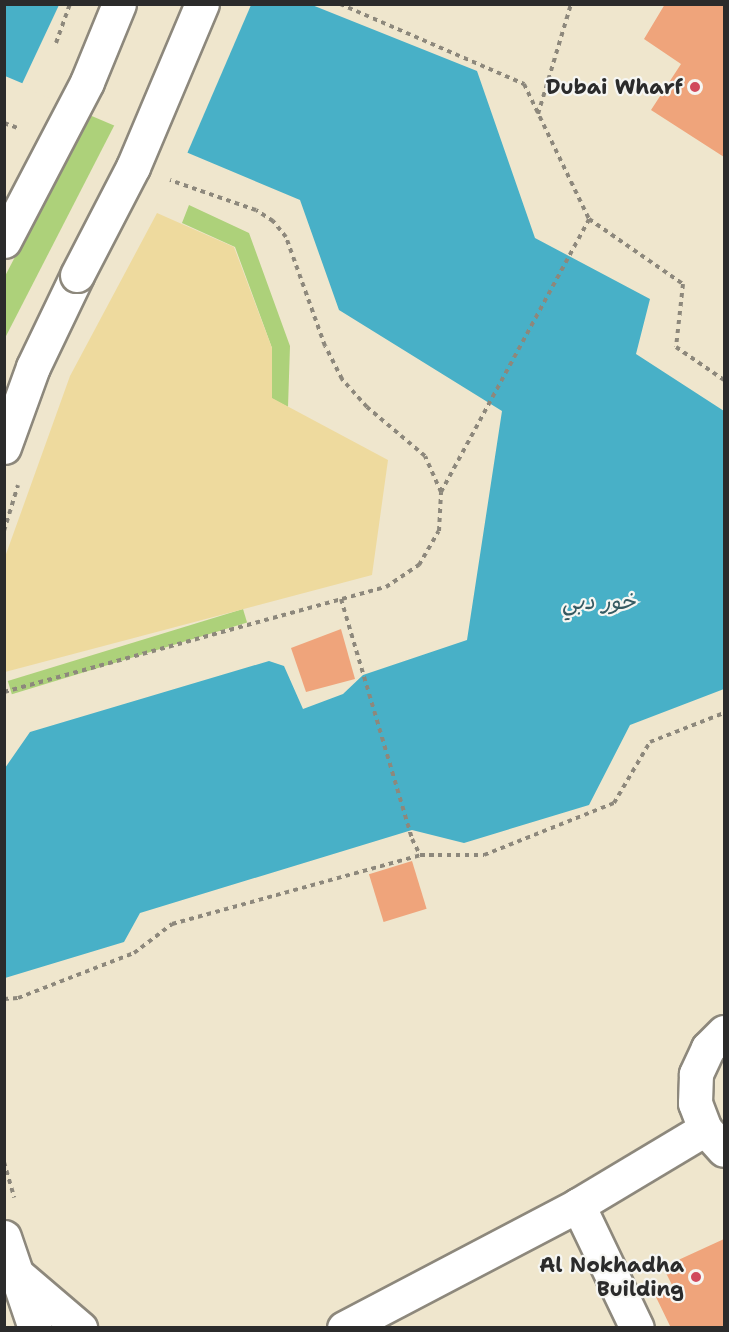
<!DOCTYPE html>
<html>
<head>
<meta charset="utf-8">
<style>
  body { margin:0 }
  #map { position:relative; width:729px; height:1332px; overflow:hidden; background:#efe6cd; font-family:"Shantell Sans","Playpen Sans Arabic",sans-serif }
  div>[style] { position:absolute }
  .green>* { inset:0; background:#add17a; transform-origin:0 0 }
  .sand>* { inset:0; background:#eeda9e }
  .water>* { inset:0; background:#48b0c7 }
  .pier>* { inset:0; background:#efe6cd }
  .building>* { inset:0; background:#efa47b; transform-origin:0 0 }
  .path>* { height:4px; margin-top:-2px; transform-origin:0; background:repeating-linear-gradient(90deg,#8d887c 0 4.5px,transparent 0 9px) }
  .roads { filter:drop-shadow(2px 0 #8d887c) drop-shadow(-2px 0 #8d887c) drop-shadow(0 2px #8d887c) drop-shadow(0 -2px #8d887c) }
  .minor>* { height:33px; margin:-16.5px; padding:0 16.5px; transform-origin:16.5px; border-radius:16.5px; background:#fff }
  .path-bridge>* { height:4px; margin-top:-2px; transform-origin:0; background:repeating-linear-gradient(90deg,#8d887c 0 4.5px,transparent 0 9px) }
  .bridges { filter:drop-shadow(2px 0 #8d887c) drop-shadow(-2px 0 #8d887c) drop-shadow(0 2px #8d887c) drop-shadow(0 -2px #8d887c) }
  .minor-bridge>* { height:33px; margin:-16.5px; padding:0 16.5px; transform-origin:16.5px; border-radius:16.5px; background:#fff }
  .dots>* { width:16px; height:16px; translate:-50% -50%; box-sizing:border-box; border:3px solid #f6f6f2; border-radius:50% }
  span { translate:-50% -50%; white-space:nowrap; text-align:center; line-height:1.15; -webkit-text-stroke:4.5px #f6f6f2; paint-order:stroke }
  .poi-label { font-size:21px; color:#2b2b2b; font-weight:700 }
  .right { translate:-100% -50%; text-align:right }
  .water-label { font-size:22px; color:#355a62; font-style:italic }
  .frame { position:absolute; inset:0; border:6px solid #2b2b2b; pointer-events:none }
</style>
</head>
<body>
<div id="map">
  <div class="green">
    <div style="clip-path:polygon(105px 84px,134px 87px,5px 338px,4px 278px)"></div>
    <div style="clip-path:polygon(189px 205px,249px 233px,290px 346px,288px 407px,271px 398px,272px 348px,235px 247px,182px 223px)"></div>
    <div style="left:243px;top:609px;width:14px;height:246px;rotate:73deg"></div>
  </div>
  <div class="sand">
    <div style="clip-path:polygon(157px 213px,234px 247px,272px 348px,272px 398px,388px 460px,372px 575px,5px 672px,5px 557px,70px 376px)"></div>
  </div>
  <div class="water">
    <div style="clip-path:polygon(5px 5px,312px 5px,477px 71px,535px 238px,650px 299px,636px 354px,724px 411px,724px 689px,630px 725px,589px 805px,464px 843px,412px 830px,140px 913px,124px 942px,5px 978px,5px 768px,30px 732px,269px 661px,284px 666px,303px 709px,343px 694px,363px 675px,467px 640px,502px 411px,339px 310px,300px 200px,5px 76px)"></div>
  </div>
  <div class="pier">
    <div style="clip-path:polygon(59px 5px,251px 5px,186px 156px,21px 86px)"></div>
  </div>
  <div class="building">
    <div style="clip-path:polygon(665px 4px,724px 4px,724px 157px,651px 110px,681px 64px,644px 39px)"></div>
    <div style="clip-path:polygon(341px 629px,355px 679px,306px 692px,291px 648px)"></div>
    <div style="left:412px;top:861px;width:50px;height:45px;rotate:73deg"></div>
    <div style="clip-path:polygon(724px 1239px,724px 1328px,671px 1328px,655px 1295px,673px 1287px,663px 1267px)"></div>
  </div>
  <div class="path">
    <div style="left:340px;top:4px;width:201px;rotate:23.5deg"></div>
    <div style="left:524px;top:84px;width:150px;rotate:64.3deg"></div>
    <div style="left:589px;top:219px;width:114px;rotate:34.7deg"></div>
    <div style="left:683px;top:284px;width:63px;rotate:96.3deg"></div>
    <div style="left:676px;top:347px;width:58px;rotate:34.5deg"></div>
    <div style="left:538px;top:114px;width:115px;rotate:-73.3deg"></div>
    <div style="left:4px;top:123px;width:15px;rotate:20deg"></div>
    <div style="left:441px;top:492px;width:311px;rotate:-61.5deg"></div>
    <div style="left:4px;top:531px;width:48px;rotate:-73.1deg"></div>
    <div style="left:341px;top:599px;width:250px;rotate:73.5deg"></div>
    <div style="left:412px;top:839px;width:18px;rotate:63deg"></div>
    <div style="left:4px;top:692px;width:396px;rotate:-15.4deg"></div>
    <div style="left:386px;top:587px;width:40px;rotate:-34deg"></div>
    <div style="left:419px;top:565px;width:39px;rotate:-60deg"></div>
    <div style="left:439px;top:531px;width:39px;rotate:-87deg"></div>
    <div style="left:441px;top:492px;width:39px;rotate:-114deg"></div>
    <div style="left:425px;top:456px;width:76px;rotate:-139.8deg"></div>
    <div style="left:367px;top:407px;width:38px;rotate:-132deg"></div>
    <div style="left:342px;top:379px;width:37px;rotate:-117deg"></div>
    <div style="left:325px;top:346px;width:116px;rotate:-109.7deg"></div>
    <div style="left:286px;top:237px;width:21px;rotate:-129deg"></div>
    <div style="left:273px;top:221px;width:20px;rotate:-147deg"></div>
    <div style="left:256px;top:210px;width:91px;rotate:-160.8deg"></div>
    <div style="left:4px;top:999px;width:14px;rotate:-4deg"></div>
    <div style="left:18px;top:998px;width:124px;rotate:-21.2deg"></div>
    <div style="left:134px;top:953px;width:48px;rotate:-37.3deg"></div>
    <div style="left:172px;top:924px;width:257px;rotate:-15.5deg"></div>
    <div style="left:420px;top:855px;width:64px"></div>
    <div style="left:484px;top:855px;width:140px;rotate:-21.8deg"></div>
    <div style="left:614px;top:803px;width:71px;rotate:-59.5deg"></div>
    <div style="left:650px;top:742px;width:79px;rotate:-21.4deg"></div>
    <div style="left:4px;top:1162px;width:37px;rotate:74deg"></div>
  </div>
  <div class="roads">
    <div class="minor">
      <div style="left:4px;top:447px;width:85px;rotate:-70.1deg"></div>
      <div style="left:33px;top:367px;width:102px;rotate:-64.4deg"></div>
      <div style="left:724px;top:1032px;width:23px;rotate:135deg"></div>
      <div style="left:708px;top:1048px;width:29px;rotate:115deg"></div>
      <div style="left:696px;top:1074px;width:29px;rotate:92deg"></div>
      <div style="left:695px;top:1103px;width:28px;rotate:69deg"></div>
      <div style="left:705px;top:1129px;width:28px;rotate:48deg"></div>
      <div style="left:578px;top:1205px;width:136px;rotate:64.4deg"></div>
      <div style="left:4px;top:1237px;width:96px;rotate:71.2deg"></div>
      <div style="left:18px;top:1275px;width:82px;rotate:40.5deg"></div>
      <div style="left:344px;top:1328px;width:264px;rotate:-27.7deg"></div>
      <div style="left:578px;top:1205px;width:148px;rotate:-30.9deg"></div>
    </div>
  </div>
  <div class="path-bridge">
    <div style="left:56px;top:43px;width:41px;rotate:-70.3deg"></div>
  </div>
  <div class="bridges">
    <div class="minor-bridge">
      <div style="left:4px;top:241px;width:179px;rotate:-62.4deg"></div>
      <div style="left:87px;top:82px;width:84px;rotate:-67.7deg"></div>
      <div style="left:77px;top:275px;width:122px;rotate:-62.6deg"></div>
      <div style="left:133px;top:167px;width:177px;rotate:-67.1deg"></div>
    </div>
  </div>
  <div class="dots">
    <div style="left:695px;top:87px;background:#d1495b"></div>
    <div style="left:696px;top:1277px;background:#d1495b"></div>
  </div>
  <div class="poi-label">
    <span class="right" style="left:683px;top:87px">Dubai Wharf</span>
    <span class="right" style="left:684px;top:1277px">Al Nokhadha<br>Building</span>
  </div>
  <div class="water-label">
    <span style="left:599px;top:602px">خور دبي</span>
  </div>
  <div class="frame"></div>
</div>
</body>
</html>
